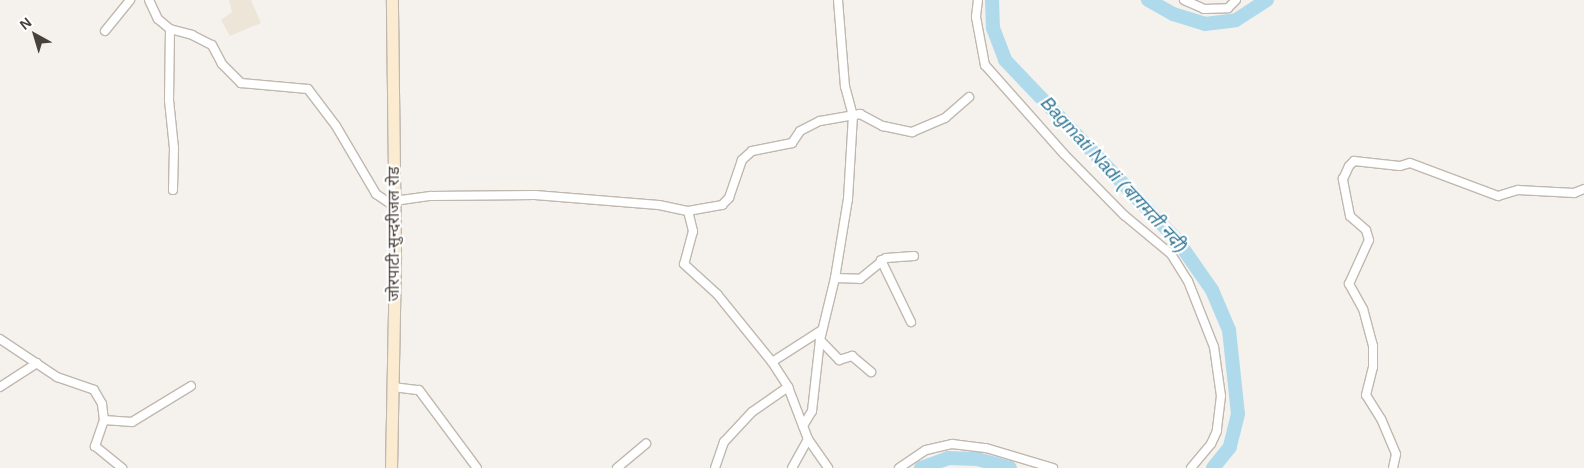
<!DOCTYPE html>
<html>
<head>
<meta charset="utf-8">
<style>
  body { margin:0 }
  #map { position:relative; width:1584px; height:468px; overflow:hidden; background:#f5f2ed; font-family:Helvetica,"Noto Sans Devanagari",sans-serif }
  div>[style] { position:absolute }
  .education>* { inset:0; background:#ede5d8 }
  .river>* { height:14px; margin:-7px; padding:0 7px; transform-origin:7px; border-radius:7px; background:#afdaec }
  .roads { filter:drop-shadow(1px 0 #c0b8af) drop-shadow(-1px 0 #c0b8af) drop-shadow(0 1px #c0b8af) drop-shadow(0 -1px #c0b8af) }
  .minor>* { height:8px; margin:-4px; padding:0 4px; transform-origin:4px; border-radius:4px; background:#fff }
  .secondary>* { height:11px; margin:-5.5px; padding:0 5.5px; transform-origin:5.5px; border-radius:5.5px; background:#fbecd1 }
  span { translate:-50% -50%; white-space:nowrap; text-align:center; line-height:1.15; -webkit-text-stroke:4.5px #fff; paint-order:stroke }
  .street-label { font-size:16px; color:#49423a }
  .water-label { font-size:18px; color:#347997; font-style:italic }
  .north { position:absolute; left:10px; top:10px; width:50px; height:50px; -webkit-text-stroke:4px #fff; paint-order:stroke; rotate:321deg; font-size:14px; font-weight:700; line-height:20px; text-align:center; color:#49423a }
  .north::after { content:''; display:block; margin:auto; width:18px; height:22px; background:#49423a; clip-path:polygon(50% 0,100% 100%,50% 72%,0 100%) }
</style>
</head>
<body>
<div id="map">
  <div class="education">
    <div style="clip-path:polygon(229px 0,251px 0,261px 23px,230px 36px,221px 20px,232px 12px)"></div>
  </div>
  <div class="river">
    <div style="left:992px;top:0;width:28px;rotate:88deg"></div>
    <div style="left:993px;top:28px;width:34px;rotate:69deg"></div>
    <div style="left:1005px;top:60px;width:249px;rotate:46.3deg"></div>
    <div style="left:1177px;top:240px;width:61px;rotate:55deg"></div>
    <div style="left:1212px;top:290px;width:43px;rotate:67deg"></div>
    <div style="left:1229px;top:330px;width:84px;rotate:83.9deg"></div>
    <div style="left:1238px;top:414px;width:34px;rotate:104deg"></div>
    <div style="left:1230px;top:447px;width:27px;rotate:129deg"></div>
    <div style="left:1148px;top:0;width:29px;rotate:29deg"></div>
    <div style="left:1173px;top:14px;width:34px;rotate:17deg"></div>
    <div style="left:1205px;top:24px;width:31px;rotate:-7deg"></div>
    <div style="left:1236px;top:20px;width:37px;rotate:-33deg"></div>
    <div style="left:921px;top:468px;width:29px;rotate:-20deg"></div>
    <div style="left:948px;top:458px;width:29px;rotate:2deg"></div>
    <div style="left:977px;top:459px;width:34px;rotate:15deg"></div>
  </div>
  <div class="roads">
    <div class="minor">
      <div style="left:149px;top:0;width:21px;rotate:65deg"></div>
      <div style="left:158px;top:19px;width:16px;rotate:40deg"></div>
      <div style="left:170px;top:29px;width:23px;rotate:15deg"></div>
      <div style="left:192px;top:35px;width:22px;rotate:27deg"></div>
      <div style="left:212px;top:45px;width:21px;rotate:62deg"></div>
      <div style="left:222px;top:64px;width:27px;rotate:45deg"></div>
      <div style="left:241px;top:83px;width:67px;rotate:5.1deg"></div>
      <div style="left:308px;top:89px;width:46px;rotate:52.9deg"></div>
      <div style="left:336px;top:126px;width:79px;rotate:59.5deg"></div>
      <div style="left:376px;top:194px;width:23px;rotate:34deg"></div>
      <div style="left:978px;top:0;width:17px;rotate:97deg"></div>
      <div style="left:976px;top:17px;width:49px;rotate:79.4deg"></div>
      <div style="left:985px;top:65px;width:119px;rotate:48.4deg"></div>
      <div style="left:1064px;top:154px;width:86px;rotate:45.5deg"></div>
      <div style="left:1124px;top:215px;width:61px;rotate:39.7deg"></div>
      <div style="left:1171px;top:254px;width:32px;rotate:58deg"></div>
      <div style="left:1188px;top:281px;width:71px;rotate:68.5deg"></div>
      <div style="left:1214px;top:347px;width:49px;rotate:81.9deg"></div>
      <div style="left:1221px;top:396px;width:35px;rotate:97deg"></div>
      <div style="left:1217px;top:431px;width:14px;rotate:115deg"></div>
      <div style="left:1211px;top:444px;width:31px;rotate:130deg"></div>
      <div style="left:1184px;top:0;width:22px;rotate:24deg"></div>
      <div style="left:1204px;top:9px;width:24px;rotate:-2deg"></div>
      <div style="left:1228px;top:8px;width:11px;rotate:-45deg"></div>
      <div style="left:170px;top:29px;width:71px;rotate:90.8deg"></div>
      <div style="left:169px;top:100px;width:48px;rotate:84.1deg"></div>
      <div style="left:174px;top:148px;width:42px;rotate:91.4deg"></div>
      <div style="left:105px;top:31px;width:40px;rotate:-51deg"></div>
      <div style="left:394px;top:201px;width:37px;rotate:-8deg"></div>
      <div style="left:431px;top:196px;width:104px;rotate:-0.6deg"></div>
      <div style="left:535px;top:195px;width:124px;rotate:4.6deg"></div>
      <div style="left:659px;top:205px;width:30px;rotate:12deg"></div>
      <div style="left:688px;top:211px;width:21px;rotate:76deg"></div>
      <div style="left:693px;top:231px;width:34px;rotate:105deg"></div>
      <div style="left:684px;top:264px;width:45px;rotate:42.3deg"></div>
      <div style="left:717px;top:294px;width:87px;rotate:51deg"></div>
      <div style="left:772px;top:362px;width:30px;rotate:57deg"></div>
      <div style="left:788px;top:387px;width:56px;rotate:69deg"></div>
      <div style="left:808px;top:439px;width:35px;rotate:55deg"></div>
      <div style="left:688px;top:211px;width:35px;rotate:-10deg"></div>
      <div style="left:722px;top:205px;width:10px;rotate:-45deg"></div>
      <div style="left:729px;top:198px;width:40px;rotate:-71.1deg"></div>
      <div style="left:742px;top:160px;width:13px;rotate:-42deg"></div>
      <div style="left:752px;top:151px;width:41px;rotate:-11.3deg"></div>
      <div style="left:792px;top:143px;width:14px;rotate:-56deg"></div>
      <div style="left:800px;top:131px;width:22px;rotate:-27deg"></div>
      <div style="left:820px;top:121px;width:41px;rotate:-9.9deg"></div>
      <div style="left:860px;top:114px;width:26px;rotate:28deg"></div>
      <div style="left:883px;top:126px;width:30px;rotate:12deg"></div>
      <div style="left:912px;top:132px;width:36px;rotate:-23deg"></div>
      <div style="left:945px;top:118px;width:32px;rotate:-41deg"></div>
      <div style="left:881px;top:260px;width:69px;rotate:64.2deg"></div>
      <div style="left:835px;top:278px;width:25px;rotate:2deg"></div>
      <div style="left:860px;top:279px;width:33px;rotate:-39deg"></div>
      <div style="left:886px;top:258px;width:28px;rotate:-4deg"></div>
      <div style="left:0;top:339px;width:69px;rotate:33.7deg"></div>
      <div style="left:57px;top:377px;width:39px;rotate:19deg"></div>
      <div style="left:94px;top:390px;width:16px;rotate:60deg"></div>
      <div style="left:102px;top:404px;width:16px;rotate:83deg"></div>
      <div style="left:104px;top:420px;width:28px;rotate:109deg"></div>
      <div style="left:95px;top:446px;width:35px;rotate:39deg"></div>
      <div style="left:820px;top:340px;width:28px;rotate:46deg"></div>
      <div style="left:839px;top:360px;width:14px;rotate:-17deg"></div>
      <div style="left:852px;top:356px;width:25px;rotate:40deg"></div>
      <div style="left:772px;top:362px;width:59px;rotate:-32.6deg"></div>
      <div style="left:0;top:387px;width:44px;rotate:-33deg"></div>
      <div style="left:393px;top:387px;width:26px;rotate:7deg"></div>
      <div style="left:419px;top:390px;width:97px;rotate:53.4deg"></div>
      <div style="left:104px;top:420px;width:28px;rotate:4deg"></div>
      <div style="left:132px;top:422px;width:69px;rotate:-31.4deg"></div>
      <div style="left:803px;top:426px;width:17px;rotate:-59deg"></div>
      <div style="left:812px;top:411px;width:71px;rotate:-83.6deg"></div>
      <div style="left:820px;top:340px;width:64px;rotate:-76.4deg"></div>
      <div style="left:835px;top:278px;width:80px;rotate:-80.7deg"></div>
      <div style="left:848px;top:199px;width:83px;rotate:-86.6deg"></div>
      <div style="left:853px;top:116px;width:30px;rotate:-105deg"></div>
      <div style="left:845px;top:87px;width:87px;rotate:-94.6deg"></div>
      <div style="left:617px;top:468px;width:38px;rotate:-40deg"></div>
      <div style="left:715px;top:468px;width:28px;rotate:-71deg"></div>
      <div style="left:724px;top:442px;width:41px;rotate:-47deg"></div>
      <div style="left:752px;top:412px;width:44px;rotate:-34.8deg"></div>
      <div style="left:792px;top:468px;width:33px;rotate:-61deg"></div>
      <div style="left:899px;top:468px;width:32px;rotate:-34deg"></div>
      <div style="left:926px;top:450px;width:27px;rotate:-13deg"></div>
      <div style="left:952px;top:444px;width:34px;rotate:7deg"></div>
      <div style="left:986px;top:448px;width:70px;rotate:16.6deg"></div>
      <div style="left:1393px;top:468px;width:14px;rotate:-78deg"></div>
      <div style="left:1396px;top:454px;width:38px;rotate:-113deg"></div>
      <div style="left:1381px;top:419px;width:28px;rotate:-122deg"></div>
      <div style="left:1366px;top:395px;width:29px;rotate:-76deg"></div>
      <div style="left:1373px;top:367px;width:21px;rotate:-90deg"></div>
      <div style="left:1373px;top:346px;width:38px;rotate:-105deg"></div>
      <div style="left:1363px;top:309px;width:29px;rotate:-119deg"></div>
      <div style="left:1349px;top:284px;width:48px;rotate:-65.6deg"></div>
      <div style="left:1369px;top:240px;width:10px;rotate:-107deg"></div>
      <div style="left:1366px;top:230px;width:21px;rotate:-139deg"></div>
      <div style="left:1350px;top:216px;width:38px;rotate:-101deg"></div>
      <div style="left:1343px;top:179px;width:14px;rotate:-65deg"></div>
      <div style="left:1349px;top:166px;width:7px;rotate:-45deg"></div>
      <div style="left:1354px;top:161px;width:46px;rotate:6.2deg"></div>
      <div style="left:1400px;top:166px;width:10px;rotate:-17deg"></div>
      <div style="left:1410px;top:163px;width:94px;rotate:20.6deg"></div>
      <div style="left:1498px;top:196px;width:21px;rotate:-17deg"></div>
      <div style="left:1518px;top:190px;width:56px;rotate:3.1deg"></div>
      <div style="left:1574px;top:193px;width:11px;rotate:-22deg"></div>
    </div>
    <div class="secondary">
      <div style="left:391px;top:468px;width:213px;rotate:-88.9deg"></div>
      <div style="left:395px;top:255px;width:255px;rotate:-90.7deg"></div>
    </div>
  </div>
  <div class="street-label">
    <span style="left:394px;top:234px;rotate:-90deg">जोरपाटी-सुन्दरीजल रोड</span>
  </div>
  <div class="water-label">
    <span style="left:1114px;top:175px;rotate:47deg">Bagmati Nadi (बागमती नदी)</span>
  </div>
  <div class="north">N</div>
</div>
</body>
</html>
